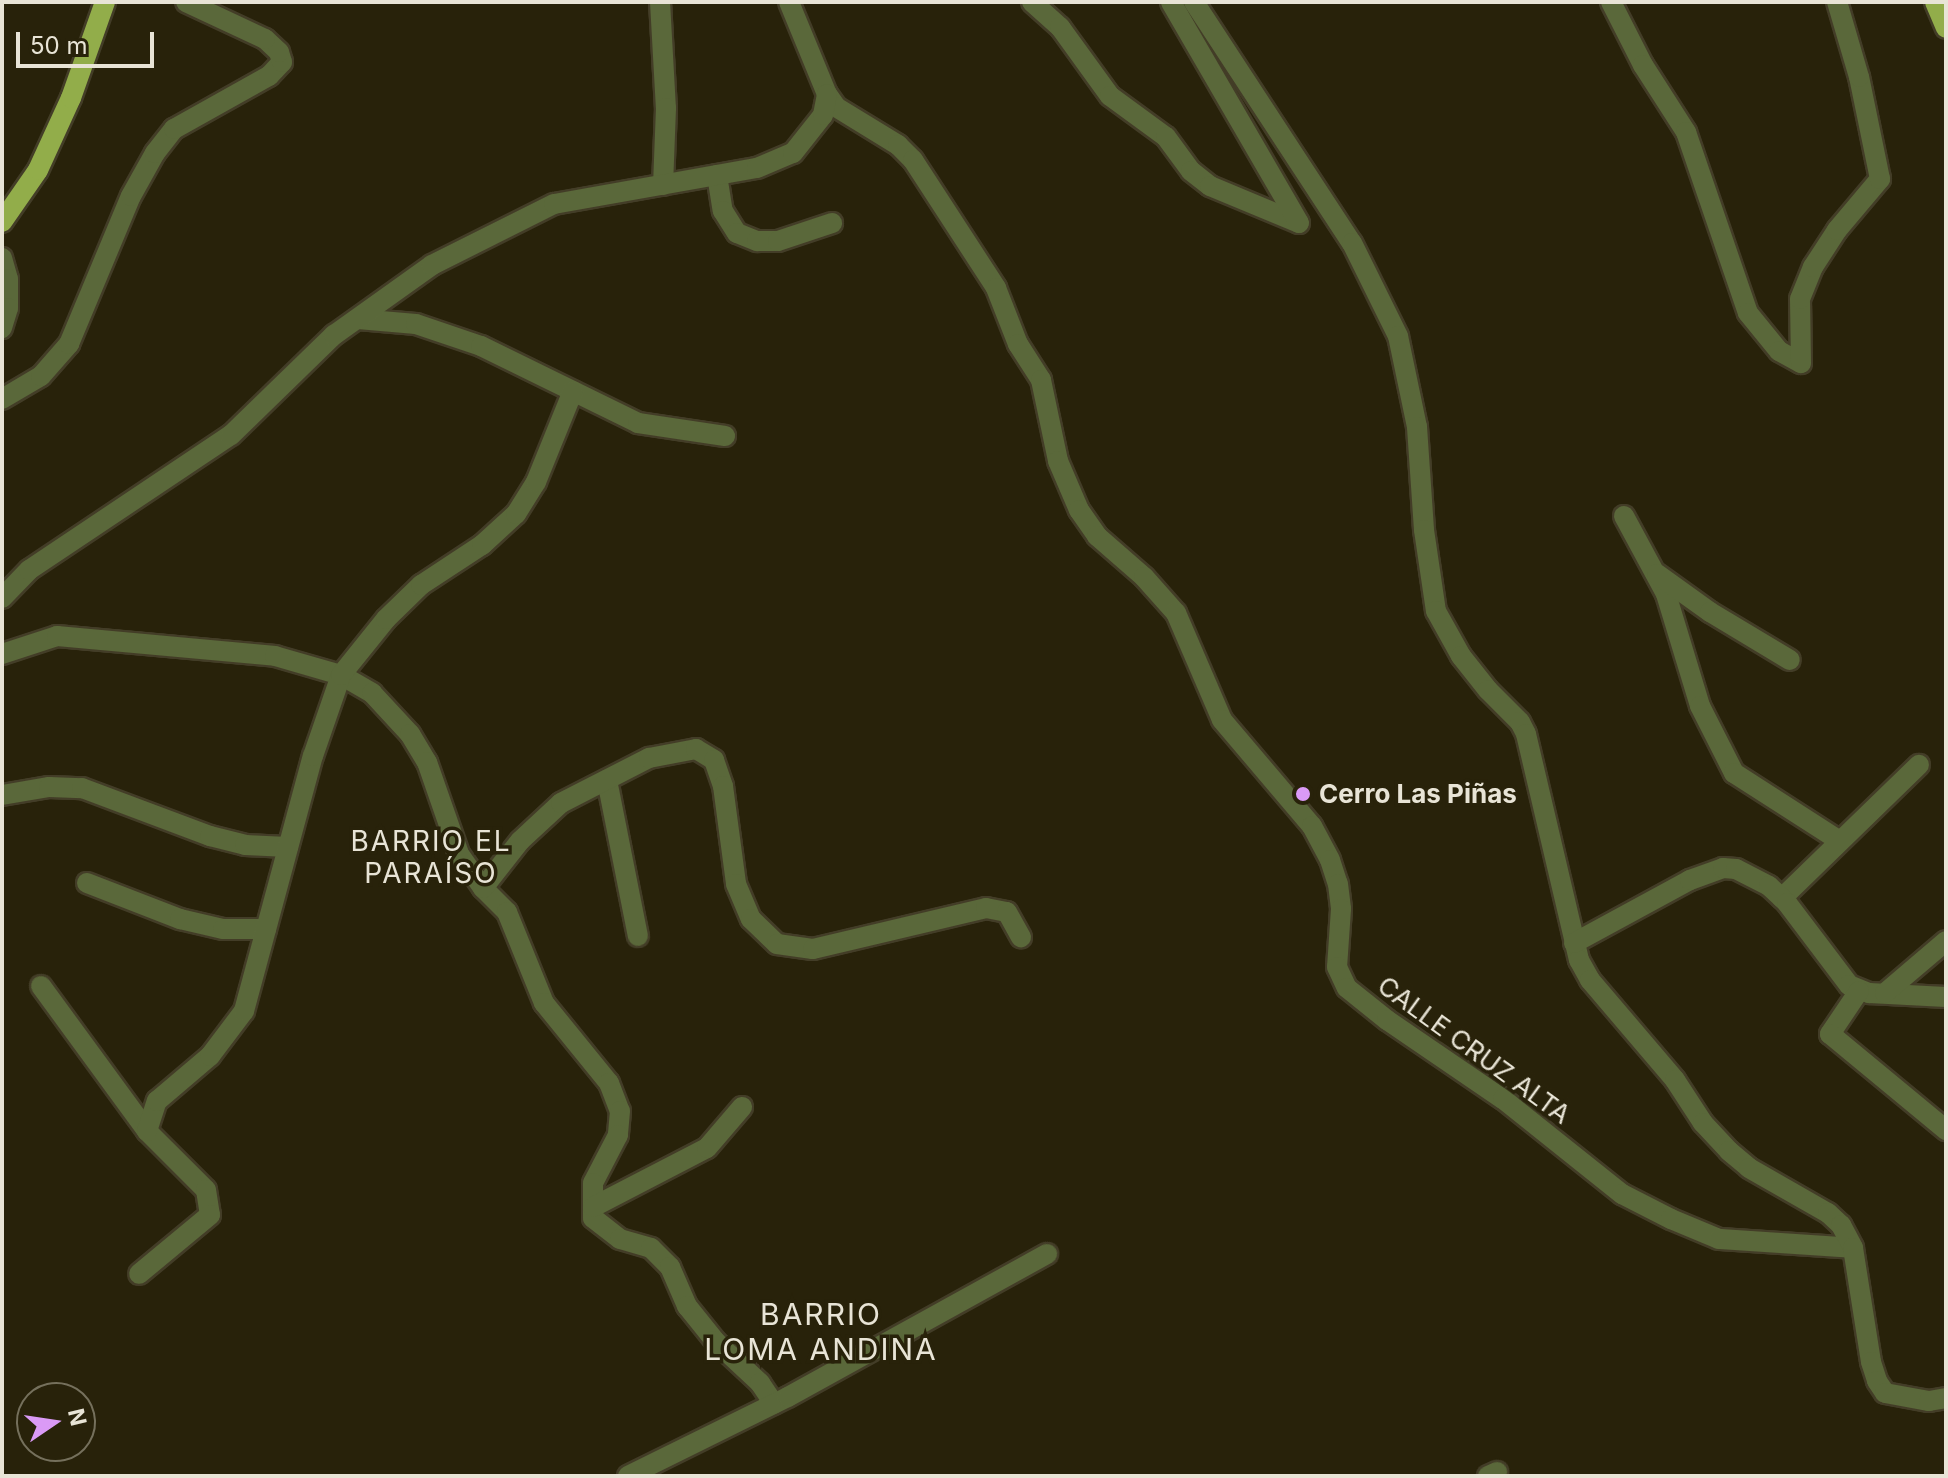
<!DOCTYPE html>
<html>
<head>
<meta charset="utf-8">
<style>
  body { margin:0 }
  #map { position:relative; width:1948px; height:1478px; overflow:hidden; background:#28220a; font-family:Inter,sans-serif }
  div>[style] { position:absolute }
  .roads { filter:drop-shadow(2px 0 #433d27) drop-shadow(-2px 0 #433d27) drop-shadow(0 2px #433d27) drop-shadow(0 -2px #433d27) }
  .minor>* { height:20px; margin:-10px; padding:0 10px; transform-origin:10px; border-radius:10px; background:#5a683a }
  .major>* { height:20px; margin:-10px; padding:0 10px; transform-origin:10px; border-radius:10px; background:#92ad4a }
  .dots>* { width:22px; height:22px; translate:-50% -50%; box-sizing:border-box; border:4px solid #28220a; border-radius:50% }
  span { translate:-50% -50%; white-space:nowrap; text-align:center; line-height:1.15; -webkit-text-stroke:7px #28220a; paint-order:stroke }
  .poi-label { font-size:26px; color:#e8e4d6; font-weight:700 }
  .left { translate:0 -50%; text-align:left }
  .street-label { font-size:26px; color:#e8e4d6 }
  .neighbourhood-label { font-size:28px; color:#e8e4d6; letter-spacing:2px }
  .quarter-label { font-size:30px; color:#e8e4d6; letter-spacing:2px }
  .frame { position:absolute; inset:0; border:4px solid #e8e4d6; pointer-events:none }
  .north { position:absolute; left:16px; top:1382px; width:80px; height:80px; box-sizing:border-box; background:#28220a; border:2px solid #75705c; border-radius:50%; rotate:77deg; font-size:22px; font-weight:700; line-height:32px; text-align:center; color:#e8e4d6 }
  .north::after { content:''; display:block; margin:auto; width:28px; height:36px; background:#da9af6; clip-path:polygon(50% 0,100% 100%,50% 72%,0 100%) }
  .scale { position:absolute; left:16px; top:32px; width:138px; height:36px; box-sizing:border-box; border:4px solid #e8e4d6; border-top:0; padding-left:10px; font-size:24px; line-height:28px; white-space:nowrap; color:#e8e4d6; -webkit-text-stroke:6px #28220a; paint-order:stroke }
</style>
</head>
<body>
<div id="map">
  <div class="roads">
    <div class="minor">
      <div style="left:660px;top:2px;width:106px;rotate:86.8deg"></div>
      <div style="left:666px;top:108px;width:77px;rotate:92.2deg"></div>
      <div style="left:789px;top:2px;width:100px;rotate:67.6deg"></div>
      <div style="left:827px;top:94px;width:16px;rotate:55deg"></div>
      <div style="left:836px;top:107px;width:73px;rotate:31.5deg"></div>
      <div style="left:898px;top:145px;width:21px;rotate:45deg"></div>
      <div style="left:913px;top:160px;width:153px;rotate:57deg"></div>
      <div style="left:996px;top:288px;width:60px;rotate:68.6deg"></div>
      <div style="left:1018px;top:344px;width:43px;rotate:57.4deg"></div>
      <div style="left:1041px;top:380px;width:83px;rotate:78.1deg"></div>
      <div style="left:1058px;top:461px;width:53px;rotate:66.8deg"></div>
      <div style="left:1079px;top:510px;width:32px;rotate:55deg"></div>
      <div style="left:1097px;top:536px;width:62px;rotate:41.1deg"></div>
      <div style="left:1144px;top:577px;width:48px;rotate:48.4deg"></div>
      <div style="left:1176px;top:613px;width:116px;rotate:66.7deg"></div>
      <div style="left:1222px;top:720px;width:139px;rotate:49.7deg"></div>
      <div style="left:1312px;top:826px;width:38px;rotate:62deg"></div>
      <div style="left:1330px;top:860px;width:25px;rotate:72deg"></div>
      <div style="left:1338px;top:884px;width:25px;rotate:83deg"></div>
      <div style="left:1341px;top:909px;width:58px;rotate:93.9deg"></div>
      <div style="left:1337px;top:967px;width:23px;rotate:65deg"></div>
      <div style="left:1347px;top:988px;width:51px;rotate:38.7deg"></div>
      <div style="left:1387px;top:1020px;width:140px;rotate:34.3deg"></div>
      <div style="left:1503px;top:1099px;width:152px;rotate:38.6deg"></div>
      <div style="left:1622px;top:1194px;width:55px;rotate:27deg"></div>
      <div style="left:1671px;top:1219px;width:52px;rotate:22.6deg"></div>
      <div style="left:1719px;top:1239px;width:134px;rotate:3.8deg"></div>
      <div style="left:1032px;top:2px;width:38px;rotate:42deg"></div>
      <div style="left:1060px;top:27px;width:85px;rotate:54.1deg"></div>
      <div style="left:1110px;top:96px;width:69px;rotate:36.2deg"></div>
      <div style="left:1166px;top:137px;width:42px;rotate:53.7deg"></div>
      <div style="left:1191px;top:171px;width:24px;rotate:38deg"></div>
      <div style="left:1210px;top:186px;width:96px;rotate:22.6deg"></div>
      <div style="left:1299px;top:223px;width:255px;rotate:-120.1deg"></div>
      <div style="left:1194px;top:2px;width:288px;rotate:56.8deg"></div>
      <div style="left:1352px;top:243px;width:104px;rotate:63.7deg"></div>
      <div style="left:1398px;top:336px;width:93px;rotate:78.2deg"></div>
      <div style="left:1417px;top:427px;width:103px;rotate:86.1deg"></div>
      <div style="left:1424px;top:530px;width:82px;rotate:81.6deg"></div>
      <div style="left:1436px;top:611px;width:51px;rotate:60.9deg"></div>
      <div style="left:1461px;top:656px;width:43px;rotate:51.5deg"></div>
      <div style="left:1488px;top:690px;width:45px;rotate:45deg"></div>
      <div style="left:1520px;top:722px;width:13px;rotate:63deg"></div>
      <div style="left:1526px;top:734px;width:232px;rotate:76.8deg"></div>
      <div style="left:1579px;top:960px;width:23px;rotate:61deg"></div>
      <div style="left:1590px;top:980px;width:131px;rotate:49.6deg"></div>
      <div style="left:1675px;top:1080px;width:51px;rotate:56.9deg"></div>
      <div style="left:1703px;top:1123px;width:38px;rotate:47deg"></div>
      <div style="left:1729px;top:1151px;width:26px;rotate:40deg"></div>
      <div style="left:1749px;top:1168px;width:91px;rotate:29.7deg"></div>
      <div style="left:1828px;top:1213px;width:18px;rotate:43deg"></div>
      <div style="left:1841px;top:1225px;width:26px;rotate:62deg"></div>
      <div style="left:1853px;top:1248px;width:115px;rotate:81deg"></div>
      <div style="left:1871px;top:1362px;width:20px;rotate:72deg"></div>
      <div style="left:1877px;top:1381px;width:14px;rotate:56deg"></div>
      <div style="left:1885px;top:1393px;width:45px;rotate:10.3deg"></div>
      <div style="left:1929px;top:1401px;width:17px;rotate:-10deg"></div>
      <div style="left:1611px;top:2px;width:71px;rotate:63.1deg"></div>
      <div style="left:1643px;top:65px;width:80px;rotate:57.3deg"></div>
      <div style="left:1686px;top:132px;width:191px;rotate:71.1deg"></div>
      <div style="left:1748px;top:313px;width:49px;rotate:50.8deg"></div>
      <div style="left:1779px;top:351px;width:25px;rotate:29deg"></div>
      <div style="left:1801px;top:363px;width:64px;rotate:-90.9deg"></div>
      <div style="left:1800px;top:299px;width:35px;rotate:-68deg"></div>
      <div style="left:1813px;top:267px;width:44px;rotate:-57deg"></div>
      <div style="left:1837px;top:230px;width:67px;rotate:-49.9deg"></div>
      <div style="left:1880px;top:179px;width:104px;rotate:-101.6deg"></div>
      <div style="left:1859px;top:77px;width:78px;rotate:-106.3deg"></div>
      <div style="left:717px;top:175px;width:36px;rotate:81deg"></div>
      <div style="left:723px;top:211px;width:26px;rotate:58deg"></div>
      <div style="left:737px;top:233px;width:22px;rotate:22deg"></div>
      <div style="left:757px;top:241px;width:21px"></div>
      <div style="left:778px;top:241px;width:57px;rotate:-18.4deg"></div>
      <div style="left:2px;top:258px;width:22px;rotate:74deg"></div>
      <div style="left:8px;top:279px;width:29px;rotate:90deg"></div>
      <div style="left:8px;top:308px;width:21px;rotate:107deg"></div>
      <div style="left:358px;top:319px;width:58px;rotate:4.9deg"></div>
      <div style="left:416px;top:324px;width:69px;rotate:18.7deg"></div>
      <div style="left:481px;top:346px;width:175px;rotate:26.1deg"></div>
      <div style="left:638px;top:423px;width:88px;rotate:8.5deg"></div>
      <div style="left:2px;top:399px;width:45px;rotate:-30.5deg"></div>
      <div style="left:41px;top:376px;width:43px;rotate:-48.8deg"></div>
      <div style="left:69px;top:344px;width:160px;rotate:-67.3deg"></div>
      <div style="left:131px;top:196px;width:49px;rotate:-60.8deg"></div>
      <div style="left:155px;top:153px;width:31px;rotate:-52deg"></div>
      <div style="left:174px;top:129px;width:109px;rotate:-29.2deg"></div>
      <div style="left:269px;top:76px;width:19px;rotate:-47deg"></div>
      <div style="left:282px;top:62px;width:10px;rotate:-107deg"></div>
      <div style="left:279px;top:52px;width:19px;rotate:-137deg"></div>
      <div style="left:265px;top:39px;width:87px;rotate:-154.9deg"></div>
      <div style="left:1624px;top:516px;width:89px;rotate:61.7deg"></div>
      <div style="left:1666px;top:594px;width:117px;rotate:73.1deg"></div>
      <div style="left:1700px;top:706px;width:75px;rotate:63.1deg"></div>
      <div style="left:1734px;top:773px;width:126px;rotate:32.7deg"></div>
      <div style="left:1657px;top:574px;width:65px;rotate:35.6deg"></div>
      <div style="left:1710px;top:612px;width:93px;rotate:31deg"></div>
      <div style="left:2px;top:598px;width:39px;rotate:-46deg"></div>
      <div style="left:29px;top:570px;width:243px;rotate:-33.8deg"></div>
      <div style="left:231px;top:435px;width:144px;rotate:-44.2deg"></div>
      <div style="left:334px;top:335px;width:120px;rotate:-35.5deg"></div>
      <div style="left:432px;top:265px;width:136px;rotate:-26.6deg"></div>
      <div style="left:554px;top:204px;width:206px;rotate:-10.1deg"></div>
      <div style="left:757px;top:168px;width:39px;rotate:-23deg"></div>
      <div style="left:793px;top:153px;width:48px;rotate:-51.7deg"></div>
      <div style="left:823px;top:115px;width:21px;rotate:-79deg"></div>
      <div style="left:2px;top:654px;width:58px;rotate:-18.1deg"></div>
      <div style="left:57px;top:636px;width:219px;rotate:5.2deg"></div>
      <div style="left:275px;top:656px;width:69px;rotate:16.1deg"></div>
      <div style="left:341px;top:675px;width:36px;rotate:30deg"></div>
      <div style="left:372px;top:693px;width:56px;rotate:47.2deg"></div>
      <div style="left:410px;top:734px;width:33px;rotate:59deg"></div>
      <div style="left:427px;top:762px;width:97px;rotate:70.8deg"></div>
      <div style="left:459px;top:854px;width:42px;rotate:54.8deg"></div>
      <div style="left:483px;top:888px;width:34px;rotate:45deg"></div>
      <div style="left:507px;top:912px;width:98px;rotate:67.9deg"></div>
      <div style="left:544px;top:1003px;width:103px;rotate:50.9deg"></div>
      <div style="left:609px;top:1083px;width:30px;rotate:69deg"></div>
      <div style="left:620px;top:1111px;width:24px;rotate:95deg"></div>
      <div style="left:618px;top:1135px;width:54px;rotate:117.5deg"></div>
      <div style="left:593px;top:1183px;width:35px;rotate:90deg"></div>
      <div style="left:593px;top:1218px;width:34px;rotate:38deg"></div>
      <div style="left:620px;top:1239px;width:32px;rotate:16deg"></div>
      <div style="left:651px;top:1248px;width:27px;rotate:45deg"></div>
      <div style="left:670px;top:1267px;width:43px;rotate:66.4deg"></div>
      <div style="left:687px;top:1306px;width:45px;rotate:51.3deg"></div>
      <div style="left:715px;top:1341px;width:62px;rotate:43deg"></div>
      <div style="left:760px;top:1383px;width:25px;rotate:56deg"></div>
      <div style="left:607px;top:780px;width:159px;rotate:78.8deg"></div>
      <div style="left:2px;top:795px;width:48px;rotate:-9.7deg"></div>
      <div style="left:49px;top:787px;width:33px;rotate:2deg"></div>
      <div style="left:82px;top:788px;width:137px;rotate:20.6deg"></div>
      <div style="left:210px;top:836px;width:36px;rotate:14deg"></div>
      <div style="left:245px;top:845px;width:43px;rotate:2.7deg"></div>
      <div style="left:87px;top:883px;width:100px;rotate:21.2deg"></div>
      <div style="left:180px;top:919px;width:44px;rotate:13.1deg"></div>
      <div style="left:223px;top:929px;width:43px"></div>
      <div style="left:483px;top:888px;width:60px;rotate:-51.8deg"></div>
      <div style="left:520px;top:841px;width:56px;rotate:-42.8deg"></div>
      <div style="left:561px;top:803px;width:99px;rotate:-27.1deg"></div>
      <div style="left:649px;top:758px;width:48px;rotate:-10.8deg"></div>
      <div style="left:696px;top:749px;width:21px;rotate:31deg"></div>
      <div style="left:714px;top:760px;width:28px;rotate:71deg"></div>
      <div style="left:723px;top:786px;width:99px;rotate:82.4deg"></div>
      <div style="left:736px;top:884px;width:38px;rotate:67deg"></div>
      <div style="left:751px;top:919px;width:36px;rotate:44deg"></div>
      <div style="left:777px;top:944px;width:36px;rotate:8deg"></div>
      <div style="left:813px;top:949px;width:178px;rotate:-13.3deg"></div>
      <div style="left:986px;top:908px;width:21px;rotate:11deg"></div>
      <div style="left:1007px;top:912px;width:29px;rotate:61deg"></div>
      <div style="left:1782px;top:898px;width:191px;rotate:-44.2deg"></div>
      <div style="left:1574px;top:943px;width:132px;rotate:-28.5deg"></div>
      <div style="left:1690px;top:880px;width:35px;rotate:-20deg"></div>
      <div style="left:1723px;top:868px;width:13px;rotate:4deg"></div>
      <div style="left:1736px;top:869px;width:37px;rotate:27deg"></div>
      <div style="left:1769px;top:886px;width:25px;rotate:43deg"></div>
      <div style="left:1787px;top:903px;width:103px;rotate:52.9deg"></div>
      <div style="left:1849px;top:985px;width:22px;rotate:22deg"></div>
      <div style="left:1869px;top:993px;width:77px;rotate:3deg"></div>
      <div style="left:41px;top:986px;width:180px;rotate:53.8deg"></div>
      <div style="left:147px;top:1131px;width:83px;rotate:45deg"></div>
      <div style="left:206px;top:1190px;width:25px;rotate:81deg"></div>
      <div style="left:210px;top:1215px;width:92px;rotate:140.3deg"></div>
      <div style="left:1859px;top:991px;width:52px;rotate:124deg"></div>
      <div style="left:1830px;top:1034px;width:151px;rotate:39.6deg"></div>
      <div style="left:1885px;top:993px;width:80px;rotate:-40.4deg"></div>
      <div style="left:147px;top:1131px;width:32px;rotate:-72deg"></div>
      <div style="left:157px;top:1101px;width:70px;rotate:-40.3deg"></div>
      <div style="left:210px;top:1056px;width:56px;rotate:-52.9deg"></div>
      <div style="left:244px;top:1011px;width:264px;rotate:-74.9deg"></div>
      <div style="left:313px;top:756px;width:86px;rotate:-70.9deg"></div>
      <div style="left:341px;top:675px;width:72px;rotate:-51.2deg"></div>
      <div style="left:386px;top:619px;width:49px;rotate:-44.2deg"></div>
      <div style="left:421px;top:585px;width:73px;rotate:-33.3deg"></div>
      <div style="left:482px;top:545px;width:46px;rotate:-42.4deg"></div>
      <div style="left:516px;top:514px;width:38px;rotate:-58deg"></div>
      <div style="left:536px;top:482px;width:98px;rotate:-67.9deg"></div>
      <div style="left:593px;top:1207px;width:128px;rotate:-27.4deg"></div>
      <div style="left:707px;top:1148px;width:54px;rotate:-49.5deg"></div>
      <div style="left:628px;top:1476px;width:178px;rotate:-26.3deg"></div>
      <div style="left:788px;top:1397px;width:296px;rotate:-28.9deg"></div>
      <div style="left:1488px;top:1476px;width:10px;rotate:-24deg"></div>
    </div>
    <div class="major">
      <div style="left:1935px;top:2px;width:28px;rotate:67deg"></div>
      <div style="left:2px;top:222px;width:63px;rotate:-55.3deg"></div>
      <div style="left:38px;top:170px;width:79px;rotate:-65.4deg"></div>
      <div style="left:71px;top:98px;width:102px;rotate:-70.5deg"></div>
    </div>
  </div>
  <div class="dots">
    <div style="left:1303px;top:794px;background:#da9af6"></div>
  </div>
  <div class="poi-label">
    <span class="left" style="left:1319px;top:794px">Cerro Las Piñas</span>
  </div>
  <div class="street-label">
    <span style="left:1474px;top:1050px;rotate:36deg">CALLE CRUZ ALTA</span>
  </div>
  <div class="neighbourhood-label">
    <span style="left:431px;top:857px">BARRIO EL<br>PARAÍSO</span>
  </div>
  <div class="quarter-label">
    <span style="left:821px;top:1331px">BARRIO<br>LOMA ANDINA</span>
  </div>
  <div class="frame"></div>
  <div class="north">N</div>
  <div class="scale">50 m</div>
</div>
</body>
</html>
